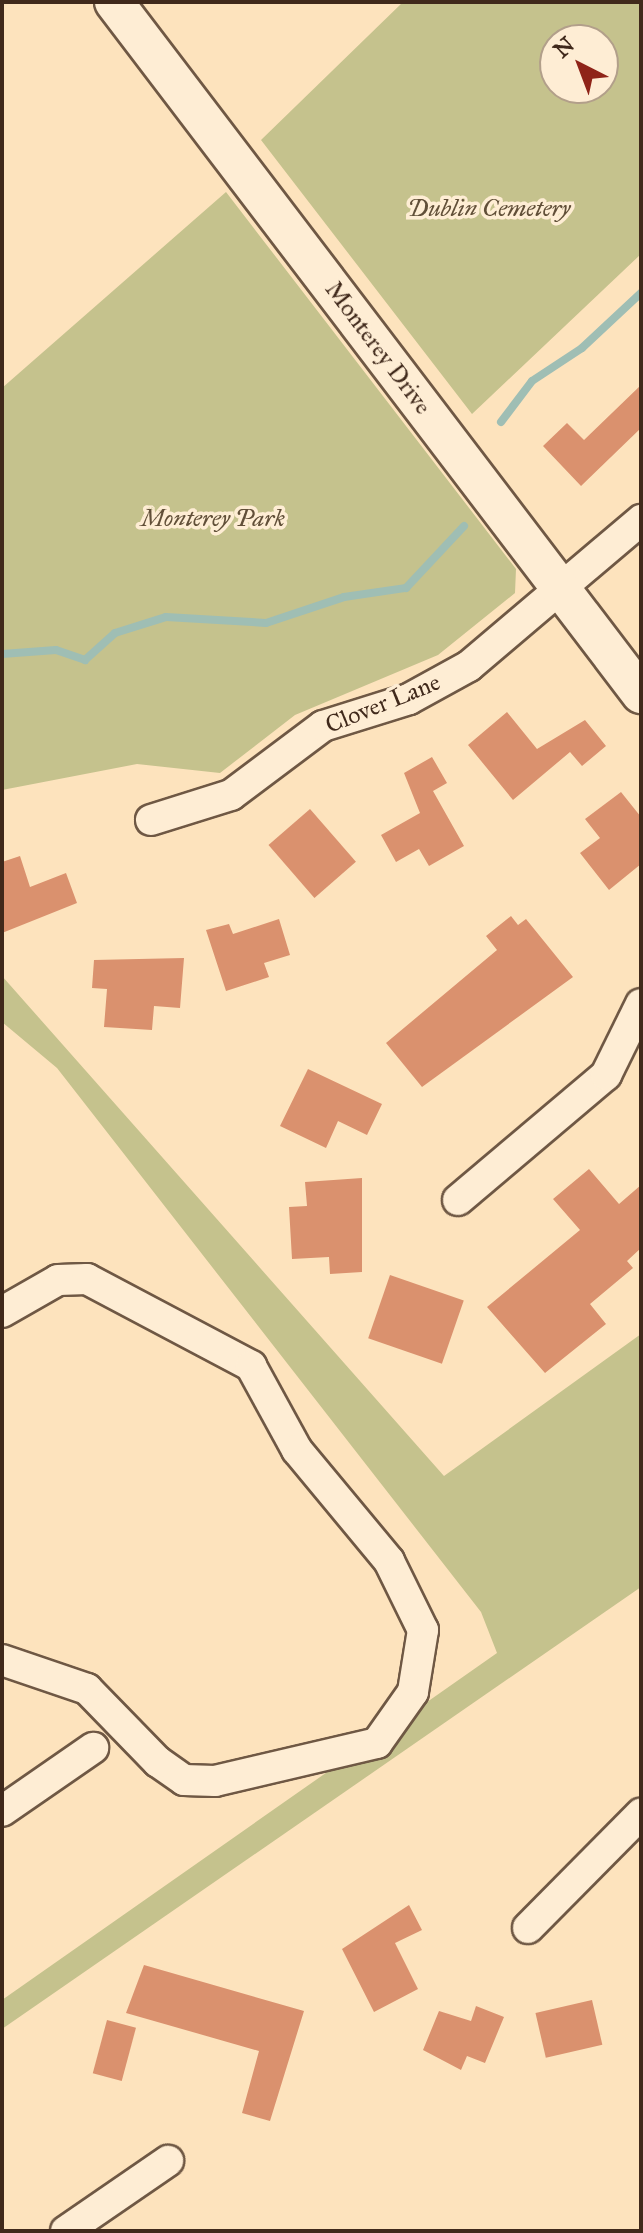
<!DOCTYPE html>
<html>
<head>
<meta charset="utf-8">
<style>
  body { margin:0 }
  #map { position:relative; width:643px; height:2233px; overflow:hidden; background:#fde3bd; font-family:"IM FELL Great Primer",serif }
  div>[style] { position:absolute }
  .green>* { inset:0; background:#c5c28d }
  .stream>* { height:8px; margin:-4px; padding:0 4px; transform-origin:4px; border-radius:4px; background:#9fbeb4 }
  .building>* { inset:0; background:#da916e; transform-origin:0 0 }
  .roads { filter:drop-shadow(2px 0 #6f5844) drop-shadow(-2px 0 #6f5844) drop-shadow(0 2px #6f5844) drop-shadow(0 -2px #6f5844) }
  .minor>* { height:30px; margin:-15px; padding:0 15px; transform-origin:15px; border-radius:15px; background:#feedd4 }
  .tertiary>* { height:38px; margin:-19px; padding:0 19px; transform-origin:19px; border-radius:19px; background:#feedd4 }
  span { translate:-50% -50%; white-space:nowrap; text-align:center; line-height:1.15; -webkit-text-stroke:7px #feedd4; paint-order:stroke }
  .park-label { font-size:24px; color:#614f38; font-style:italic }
  .street-label { font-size:24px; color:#40291b }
  .frame { position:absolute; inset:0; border:4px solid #40291b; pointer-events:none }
  .north { position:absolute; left:539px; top:24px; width:80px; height:80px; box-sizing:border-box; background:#feedd4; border:2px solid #b29f8a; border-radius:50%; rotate:318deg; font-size:22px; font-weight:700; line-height:32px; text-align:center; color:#40291b }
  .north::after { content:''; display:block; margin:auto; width:28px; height:36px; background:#8f2418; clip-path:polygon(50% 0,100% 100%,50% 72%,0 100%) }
</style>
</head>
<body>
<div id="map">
  <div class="green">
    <div style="clip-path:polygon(evenodd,403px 2px,641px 2px,641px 254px,472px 414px,261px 140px,403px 2px,555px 40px,603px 40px,603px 88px,555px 88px,555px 40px)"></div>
    <div style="clip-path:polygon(226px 192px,516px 569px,515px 593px,438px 655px,295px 715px,220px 773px,137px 764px,2px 790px,2px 388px)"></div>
    <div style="clip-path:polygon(2px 976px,444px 1476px,641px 1334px,641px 1587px,2px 2029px,2px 2000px,497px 1653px,481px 1612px,57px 1068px,2px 1022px)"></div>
  </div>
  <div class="stream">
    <div style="left:501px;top:422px;width:51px;rotate:-52.9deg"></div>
    <div style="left:532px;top:381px;width:60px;rotate:-33.4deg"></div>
    <div style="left:582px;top:348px;width:81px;rotate:-43deg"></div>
    <div style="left:2px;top:654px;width:54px;rotate:-4.2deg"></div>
    <div style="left:56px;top:650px;width:31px;rotate:19deg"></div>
    <div style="left:85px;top:660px;width:40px;rotate:-42deg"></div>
    <div style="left:115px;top:633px;width:53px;rotate:-17.4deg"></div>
    <div style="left:166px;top:617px;width:100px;rotate:3.4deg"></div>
    <div style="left:266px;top:623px;width:82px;rotate:-18.4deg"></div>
    <div style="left:344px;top:597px;width:63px;rotate:-8.3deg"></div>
    <div style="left:406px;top:588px;width:85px;rotate:-46.9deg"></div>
  </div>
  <div class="building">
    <div style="clip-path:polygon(641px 385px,641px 428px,581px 486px,543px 446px,567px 423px,584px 440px)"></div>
    <div style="clip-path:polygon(507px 712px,537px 749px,585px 720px,606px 746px,582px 766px,570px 752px,513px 800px,468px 745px)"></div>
    <div style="clip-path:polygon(432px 757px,447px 783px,433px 791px,464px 846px,429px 866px,419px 849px,396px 862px,381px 835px,420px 813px,404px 773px)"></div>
    <div style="clip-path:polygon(621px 792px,641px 817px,641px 864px,609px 890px,580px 853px,600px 838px,585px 819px)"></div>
    <div style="left:310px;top:809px;width:70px;height:55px;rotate:49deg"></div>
    <div style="clip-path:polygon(20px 856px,30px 887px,66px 873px,77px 903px,2px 933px,2px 862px)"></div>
    <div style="clip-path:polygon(511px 916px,518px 925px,526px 919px,573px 977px,422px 1087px,386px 1043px,497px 950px,486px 936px)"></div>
    <div style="clip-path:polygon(279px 919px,290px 955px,264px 963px,269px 977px,226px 991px,206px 930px,229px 924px,233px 934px)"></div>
    <div style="clip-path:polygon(184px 958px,180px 1008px,154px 1006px,152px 1030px,104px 1027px,107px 989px,92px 988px,94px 960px)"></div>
    <div style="clip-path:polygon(308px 1069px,382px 1104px,367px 1135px,338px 1121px,326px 1148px,280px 1126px)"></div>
    <div style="clip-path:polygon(589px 1169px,619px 1204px,641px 1185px,641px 1248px,627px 1261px,633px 1268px,590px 1304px,606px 1324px,545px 1373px,487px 1307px,580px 1230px,553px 1199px)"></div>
    <div style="clip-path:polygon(362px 1178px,362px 1272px,330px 1274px,329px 1257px,292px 1259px,289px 1207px,307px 1206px,305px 1182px)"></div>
    <div style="left:390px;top:1275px;width:78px;height:67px;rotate:19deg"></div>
    <div style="clip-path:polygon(409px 1905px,422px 1930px,395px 1943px,418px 1989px,374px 2012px,342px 1949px)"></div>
    <div style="clip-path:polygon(144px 1965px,304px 2011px,270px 2121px,242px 2113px,259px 2051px,126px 2013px)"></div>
    <div style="left:592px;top:2000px;width:46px;height:58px;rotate:77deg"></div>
    <div style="clip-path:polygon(476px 2006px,504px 2017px,485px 2063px,467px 2056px,461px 2070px,423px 2050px,439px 2011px,471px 2021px)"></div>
    <div style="left:107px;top:2020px;width:30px;height:55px;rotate:15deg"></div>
  </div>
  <div class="roads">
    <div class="minor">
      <div style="left:151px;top:820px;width:84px;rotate:-17.4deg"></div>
      <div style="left:231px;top:795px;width:115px;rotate:-36.9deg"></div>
      <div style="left:323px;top:726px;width:90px;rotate:-17.4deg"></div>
      <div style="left:409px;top:699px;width:68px;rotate:-28.8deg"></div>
      <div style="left:469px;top:666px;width:226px;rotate:-40.3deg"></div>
      <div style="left:458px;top:1200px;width:194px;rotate:-40.2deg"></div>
      <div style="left:606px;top:1075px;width:79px;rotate:-63.8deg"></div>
      <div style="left:2px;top:1312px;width:64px;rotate:-29.7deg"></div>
      <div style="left:58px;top:1280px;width:29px;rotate:-2deg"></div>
      <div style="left:87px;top:1279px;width:186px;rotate:27.9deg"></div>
      <div style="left:251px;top:1366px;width:96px;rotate:61.3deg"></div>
      <div style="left:297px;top:1450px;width:144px;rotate:50.3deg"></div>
      <div style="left:389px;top:1561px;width:77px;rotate:63.8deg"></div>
      <div style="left:423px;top:1630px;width:63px;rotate:99.2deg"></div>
      <div style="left:413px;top:1692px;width:62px;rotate:125.2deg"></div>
      <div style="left:377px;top:1743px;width:166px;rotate:166.8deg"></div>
      <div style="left:215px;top:1781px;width:31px;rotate:-178deg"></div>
      <div style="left:184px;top:1780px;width:32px;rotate:-145deg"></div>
      <div style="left:158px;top:1762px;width:102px;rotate:-134.2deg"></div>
      <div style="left:87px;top:1689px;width:90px;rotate:-161.2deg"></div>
      <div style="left:2px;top:1811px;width:111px;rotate:-34.7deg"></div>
      <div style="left:528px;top:1928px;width:161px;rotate:-45.3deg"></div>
      <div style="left:66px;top:2231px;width:124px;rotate:-34.5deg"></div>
    </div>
    <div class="tertiary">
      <div style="left:114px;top:2px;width:870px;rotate:52.71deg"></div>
    </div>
  </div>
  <div class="park-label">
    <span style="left:489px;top:209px">Dublin Cemetery</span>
    <span style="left:213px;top:519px">Monterey Park</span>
  </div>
  <div class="street-label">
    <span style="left:378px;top:348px;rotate:53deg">Monterey Drive</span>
    <span style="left:383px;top:704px;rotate:-22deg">Clover Lane</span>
  </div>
  <div class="frame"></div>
  <div class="north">N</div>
</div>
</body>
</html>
